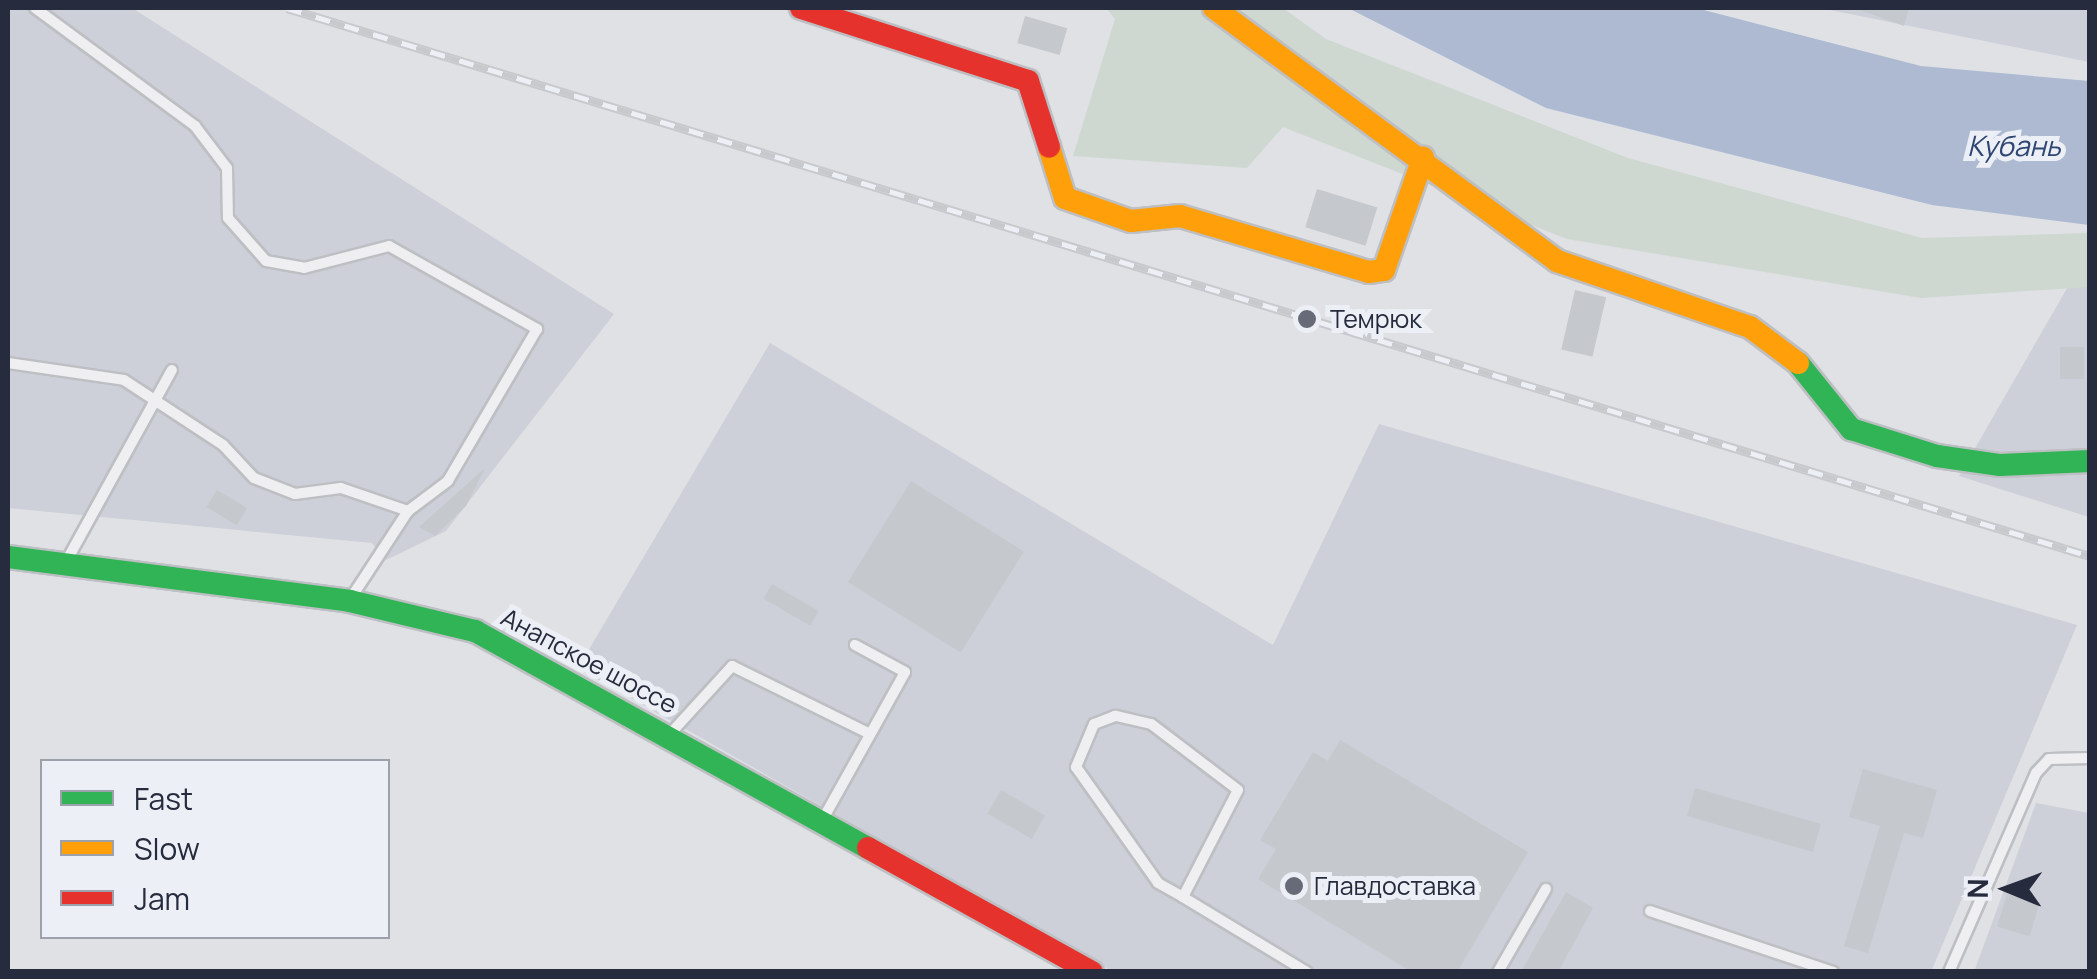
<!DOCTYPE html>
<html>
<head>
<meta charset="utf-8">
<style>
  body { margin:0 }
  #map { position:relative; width:2097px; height:979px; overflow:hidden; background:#dfe1e5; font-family:Manrope,sans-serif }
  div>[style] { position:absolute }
  .built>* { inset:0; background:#cdd0d8 }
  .green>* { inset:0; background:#ced8d0 }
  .water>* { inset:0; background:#adbad1 }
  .building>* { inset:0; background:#c5c8cc; transform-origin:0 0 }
  .roads { filter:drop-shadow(2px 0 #bdbfc3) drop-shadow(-2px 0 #bdbfc3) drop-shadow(0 2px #bdbfc3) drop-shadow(0 -2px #bdbfc3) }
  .lane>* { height:10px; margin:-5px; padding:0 5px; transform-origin:5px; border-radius:5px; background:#efeff2 }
  .fast>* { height:22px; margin:-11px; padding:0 11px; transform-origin:11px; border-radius:11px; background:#30b455 }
  .slow>* { height:22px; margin:-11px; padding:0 11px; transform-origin:11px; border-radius:11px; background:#ff9f0a }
  .jam>* { height:22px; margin:-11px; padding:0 11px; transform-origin:11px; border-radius:11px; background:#e5322d }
  .rail>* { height:9px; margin-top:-4.5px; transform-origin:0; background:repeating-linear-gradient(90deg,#eceff5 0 15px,#c8c9cd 0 30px); box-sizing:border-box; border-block:2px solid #c8c9cd }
  .dots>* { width:28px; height:28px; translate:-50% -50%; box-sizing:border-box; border:5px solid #eceff5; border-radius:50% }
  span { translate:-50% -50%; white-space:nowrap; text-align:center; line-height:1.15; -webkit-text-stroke:10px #eceff5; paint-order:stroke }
  .poi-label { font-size:25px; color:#262c3e }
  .left { translate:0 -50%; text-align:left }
  .street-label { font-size:25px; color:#262c3e }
  .water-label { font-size:28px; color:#2f4673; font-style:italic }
  .frame { position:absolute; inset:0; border:10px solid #262c3e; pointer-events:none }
  .legend { position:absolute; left:40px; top:759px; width:350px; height:180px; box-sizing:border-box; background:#eceff5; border:2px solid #9da1ac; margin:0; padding:12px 18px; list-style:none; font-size:30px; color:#262c3e }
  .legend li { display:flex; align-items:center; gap:20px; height:50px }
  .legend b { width:50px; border:2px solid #9da1ac }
  .north { position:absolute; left:1957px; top:839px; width:100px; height:100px; -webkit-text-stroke:8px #eceff5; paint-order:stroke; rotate:271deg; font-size:28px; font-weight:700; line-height:40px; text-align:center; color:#262c3e }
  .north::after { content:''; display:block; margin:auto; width:35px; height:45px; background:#262c3e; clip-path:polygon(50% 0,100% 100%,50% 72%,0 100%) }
</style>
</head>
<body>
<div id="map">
  <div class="built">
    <div style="clip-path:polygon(8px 8px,132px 8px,614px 314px,446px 531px,386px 560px,372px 543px,8px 508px)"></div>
    <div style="clip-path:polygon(1820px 8px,2089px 8px,2089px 62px)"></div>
    <div style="clip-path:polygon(2085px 257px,2089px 257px,2089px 517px,1959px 476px)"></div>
    <div style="clip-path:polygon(770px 343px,1273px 645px,1379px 424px,2077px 625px,1931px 972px,1112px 971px,578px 668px)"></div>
    <div style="clip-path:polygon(2036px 803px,2089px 813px,2089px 971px,1974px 972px)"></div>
  </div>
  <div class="green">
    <div style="clip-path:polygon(1106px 8px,1283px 8px,1326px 39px,1628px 158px,1922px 238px,2089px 233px,2089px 287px,1921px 298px,1567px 239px,1283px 127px,1247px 168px,1073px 156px,1115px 19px)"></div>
  </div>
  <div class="water">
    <div style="clip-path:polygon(1348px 8px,1696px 8px,1921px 66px,2089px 81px,2089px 225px,1932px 205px,1546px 108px)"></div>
  </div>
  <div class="building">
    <div style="clip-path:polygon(1855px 8px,1909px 8px,1904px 26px)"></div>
    <div style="left:1025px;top:16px;width:44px;height:28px;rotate:16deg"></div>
    <div style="left:1317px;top:189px;width:63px;height:40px;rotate:17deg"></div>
    <div style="left:1575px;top:290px;width:32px;height:61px;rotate:13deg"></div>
    <div style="left:2060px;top:347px;width:24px;height:32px"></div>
    <div style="clip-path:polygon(485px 468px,466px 506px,435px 536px,419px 527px)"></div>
    <div style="left:911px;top:481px;width:133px;height:119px;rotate:32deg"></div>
    <div style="left:217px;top:490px;width:35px;height:20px;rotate:31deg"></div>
    <div style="left:772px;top:584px;width:54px;height:17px;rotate:30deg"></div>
    <div style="clip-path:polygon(1340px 740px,1528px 852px,1457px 972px,1412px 972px,1258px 879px,1276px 849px,1260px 840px,1313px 752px,1328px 761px)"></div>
    <div style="clip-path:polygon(1863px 769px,1937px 790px,1923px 838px,1904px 833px,1868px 953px,1844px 946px,1880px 826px,1849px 817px)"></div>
    <div style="left:1695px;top:788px;width:131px;height:29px;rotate:16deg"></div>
    <div style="left:1001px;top:790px;width:51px;height:27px;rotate:30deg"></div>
    <div style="clip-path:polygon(1566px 892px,1593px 908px,1558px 972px,1521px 972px)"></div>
    <div style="left:2007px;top:894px;width:34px;height:34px;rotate:17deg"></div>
  </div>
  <div class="roads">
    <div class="lane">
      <div style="left:35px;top:8px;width:199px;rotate:36.4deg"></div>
      <div style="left:195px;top:126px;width:53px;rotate:52.7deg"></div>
      <div style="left:227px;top:168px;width:50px;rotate:88.9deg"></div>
      <div style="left:228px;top:218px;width:57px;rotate:48.5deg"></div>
      <div style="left:266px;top:261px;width:39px;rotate:10deg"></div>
      <div style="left:304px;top:268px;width:88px;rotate:-14.5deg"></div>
      <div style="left:389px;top:246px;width:170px;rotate:29.3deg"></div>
      <div style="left:537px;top:329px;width:176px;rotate:120.4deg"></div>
      <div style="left:448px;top:481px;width:50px;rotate:143.1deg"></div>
      <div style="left:408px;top:511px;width:100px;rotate:123.2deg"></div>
      <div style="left:8px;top:363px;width:117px;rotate:8.3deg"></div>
      <div style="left:124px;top:380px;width:118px;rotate:33.3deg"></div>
      <div style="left:223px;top:445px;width:45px;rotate:46.8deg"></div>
      <div style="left:254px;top:478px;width:44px;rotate:21.3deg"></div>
      <div style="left:295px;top:494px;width:46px;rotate:-7.4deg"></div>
      <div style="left:341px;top:488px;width:71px;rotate:18.9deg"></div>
      <div style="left:67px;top:560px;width:217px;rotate:-61.1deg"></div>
      <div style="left:670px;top:734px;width:92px;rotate:-47.6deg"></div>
      <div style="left:732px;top:666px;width:154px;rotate:26.2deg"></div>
      <div style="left:823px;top:819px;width:168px;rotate:-60.8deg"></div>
      <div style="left:905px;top:672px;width:57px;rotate:-151.6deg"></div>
      <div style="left:1183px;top:897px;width:120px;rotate:-62.8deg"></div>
      <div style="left:1238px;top:790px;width:109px;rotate:-142.8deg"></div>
      <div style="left:1151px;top:724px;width:37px;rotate:-167deg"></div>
      <div style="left:1115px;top:716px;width:22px;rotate:159deg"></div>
      <div style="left:1094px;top:724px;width:47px;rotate:112.7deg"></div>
      <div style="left:1076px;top:767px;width:142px;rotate:54.7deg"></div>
      <div style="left:1158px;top:883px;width:29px;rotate:29deg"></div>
      <div style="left:1183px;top:897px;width:145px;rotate:31.2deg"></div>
      <div style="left:1650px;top:911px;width:193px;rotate:18.4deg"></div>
      <div style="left:1498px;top:972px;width:96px;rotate:-60deg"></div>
      <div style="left:1949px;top:972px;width:217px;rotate:-66.4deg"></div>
      <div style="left:2036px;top:773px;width:19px;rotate:-47deg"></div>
      <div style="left:2049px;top:759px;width:41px;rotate:-1.4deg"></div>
    </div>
    <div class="fast">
      <div style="left:1798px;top:363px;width:85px;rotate:51.2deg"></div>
      <div style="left:1851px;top:429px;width:90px;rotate:17.4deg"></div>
      <div style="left:1937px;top:456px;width:64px;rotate:8.1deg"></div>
      <div style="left:2000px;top:465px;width:90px;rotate:-2.5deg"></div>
      <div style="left:8px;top:557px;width:345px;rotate:7.3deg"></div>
      <div style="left:350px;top:601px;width:129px;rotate:13.5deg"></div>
      <div style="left:475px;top:631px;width:449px;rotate:28.9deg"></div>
    </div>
    <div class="slow">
      <div style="left:1214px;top:8px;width:426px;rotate:36.4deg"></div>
      <div style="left:1557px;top:261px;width:204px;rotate:18.9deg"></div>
      <div style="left:1750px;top:327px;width:60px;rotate:36.9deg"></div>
      <div style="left:1049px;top:147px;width:53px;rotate:72.6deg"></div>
      <div style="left:1065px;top:198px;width:70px;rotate:19.2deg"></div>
      <div style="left:1131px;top:221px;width:49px;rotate:-5.8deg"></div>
      <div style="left:1180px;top:216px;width:197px;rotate:16.5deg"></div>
      <div style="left:1369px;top:272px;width:15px;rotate:-8deg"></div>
      <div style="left:1384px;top:270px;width:119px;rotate:-70.8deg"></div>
    </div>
    <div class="jam">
      <div style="left:801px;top:8px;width:238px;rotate:17.8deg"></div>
      <div style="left:1028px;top:81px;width:69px;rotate:72.3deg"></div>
      <div style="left:868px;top:848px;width:256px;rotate:29deg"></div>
    </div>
  </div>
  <div class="rail">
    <div style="left:287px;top:8px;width:1884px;rotate:16.91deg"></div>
  </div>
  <div class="dots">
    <div style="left:1307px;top:319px;background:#676b78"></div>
    <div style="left:1294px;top:886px;background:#676b78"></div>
  </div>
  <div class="poi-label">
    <span class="left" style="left:1330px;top:319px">Темрюк</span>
    <span class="left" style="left:1314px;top:886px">Главдоставка</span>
  </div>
  <div class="street-label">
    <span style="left:589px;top:661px;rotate:28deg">Анапское шоссе</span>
  </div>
  <div class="water-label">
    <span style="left:2014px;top:145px">Кубань</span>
  </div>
  <div class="frame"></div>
  <ul class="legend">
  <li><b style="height:12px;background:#30b455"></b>Fast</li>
  <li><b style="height:12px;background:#ff9f0a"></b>Slow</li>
  <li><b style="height:12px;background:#e5322d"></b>Jam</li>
  </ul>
  <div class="north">N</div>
</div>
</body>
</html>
